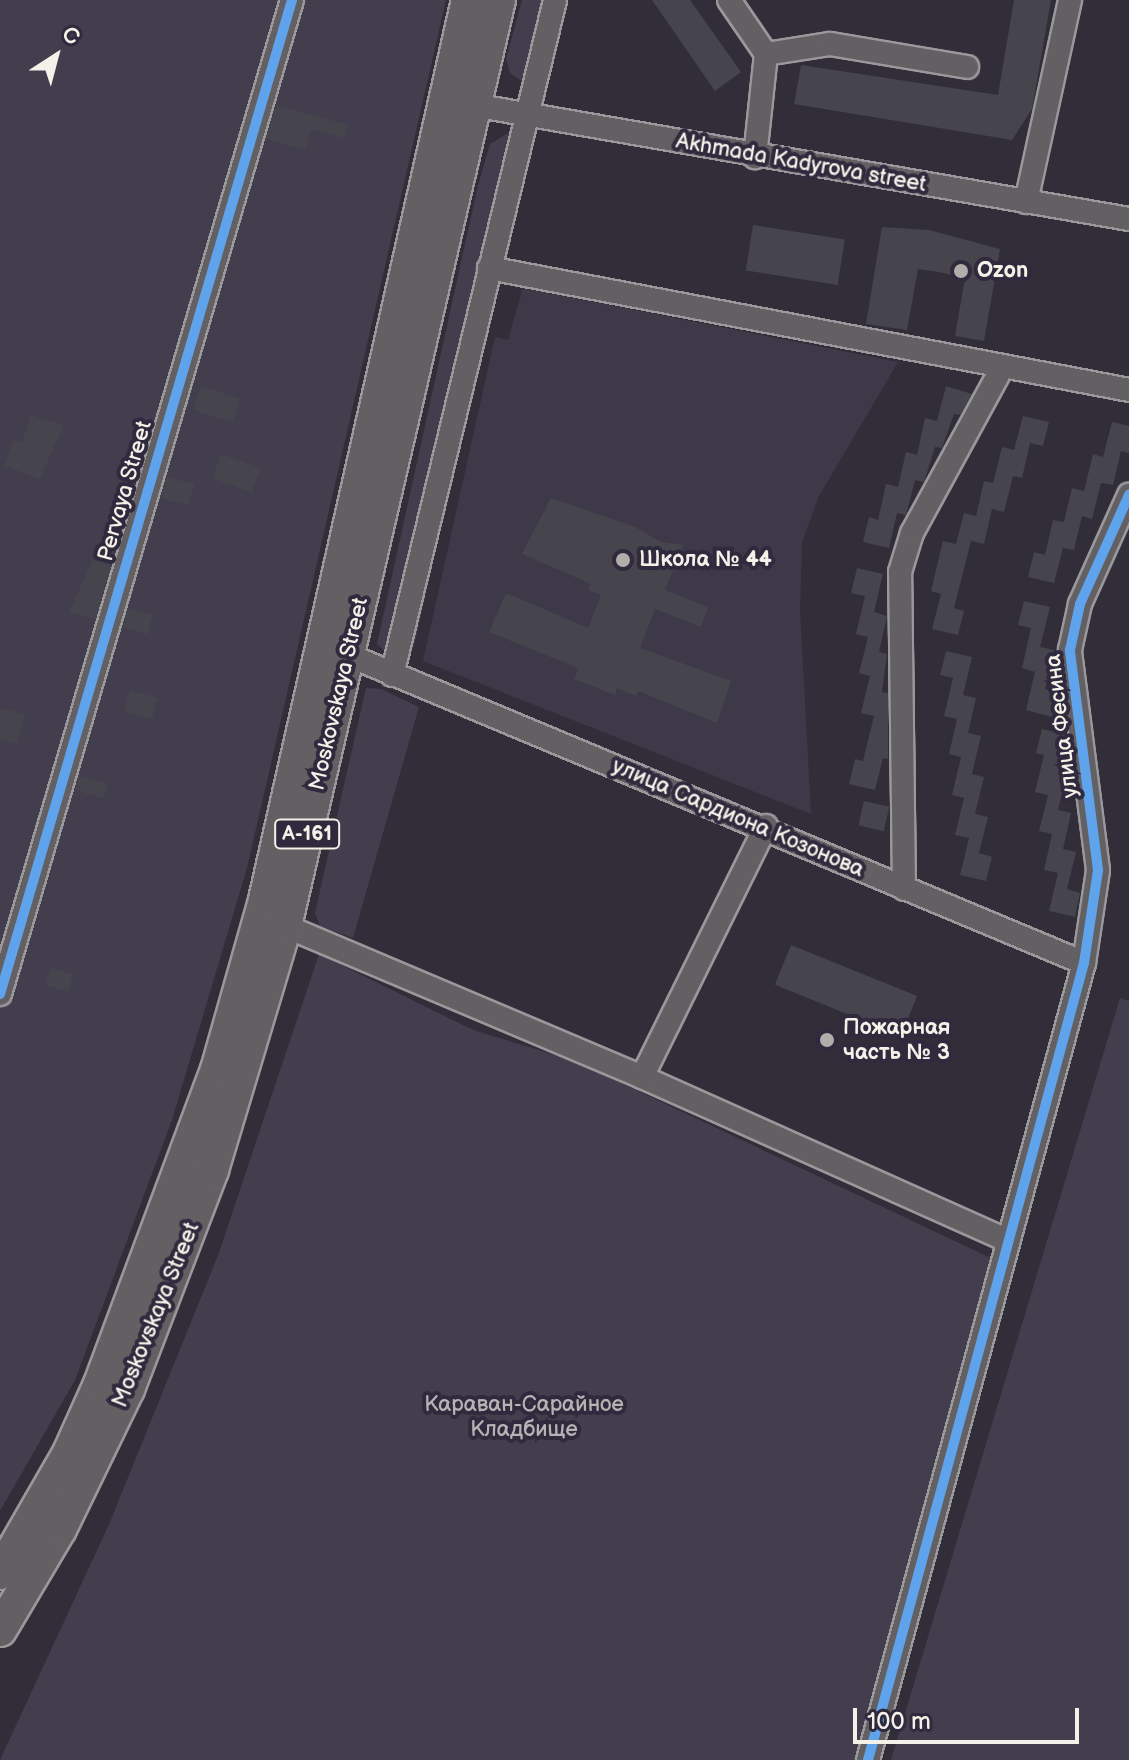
<!DOCTYPE html>
<html>
<head>
<meta charset="utf-8">
<style>
  body { margin:0 }
  #map { position:relative; width:1129px; height:1760px; overflow:hidden; background:#312e39; font-family:"Balsamiq Sans",sans-serif }
  div>[style] { position:absolute }
  .built>* { inset:0; background:#3e3948 }
  .green>* { inset:0; background:#423e4d }
  .building>* { inset:0; background:#46444c; transform-origin:0 0 }
  .roads { filter:drop-shadow(2px 0 #9a989b) drop-shadow(-2px 0 #9a989b) drop-shadow(0 2px #9a989b) drop-shadow(0 -2px #9a989b) }
  .minor>* { height:22px; margin:-11px; padding:0 11px; transform-origin:11px; border-radius:11px; background:#626063 }
  .highway>* { height:32px; margin:-16px; padding:0 16px; transform-origin:16px; border-radius:16px; background:#626063 }
  .cycleway>* { height:10px; margin:-5px; padding:0 5px; transform-origin:5px; border-radius:5px; background:#60a3ed }
  .dots>* { width:22px; height:22px; translate:-50% -50%; box-sizing:border-box; border:4px solid #2f2a3d; border-radius:50% }
  span { translate:-50% -50%; white-space:nowrap; text-align:center; line-height:1.15; -webkit-text-stroke:8px #2f2a3d; paint-order:stroke }
  .shield-label span { padding:2px 6px; background:#2f2a3d; border:2px solid; border-radius:6px; -webkit-text-stroke-width:0 }
  .shield-label { font-size:20px; color:#f4f1e8; font-weight:700 }
  .street-label { font-size:22px; color:#f4f1e8 }
  .poi-label { font-size:22px; color:#f4f1e8; font-weight:700 }
  .left { translate:0 -50%; text-align:left }
  .park-label { font-size:22px; color:#b7b3b3 }
  .north { position:absolute; left:16px; top:16px; width:80px; height:80px; -webkit-text-stroke:6px #2f2a3d; paint-order:stroke; rotate:36deg; font-size:22px; font-weight:700; line-height:32px; text-align:center; color:#f4f1e8 }
  .north::after { content:''; display:block; margin:auto; width:28px; height:36px; background:#f4f1e8; clip-path:polygon(50% 0,100% 100%,50% 72%,0 100%) }
  .scale { position:absolute; left:853px; top:1708px; width:226px; height:36px; box-sizing:border-box; border:4px solid #f4f1e8; border-top:0; padding-left:10px; font-size:24px; line-height:28px; white-space:nowrap; color:#f4f1e8; -webkit-text-stroke:6px #2f2a3d; paint-order:stroke }
</style>
</head>
<body>
<div id="map">
  <div class="built">
    <div style="clip-path:polygon(523px 288px,898px 362px,819px 496px,802px 542px,800px 612px,811px 814px,423px 661px,495px 337px,508px 340px)"></div>
  </div>
  <div class="green">
    <div style="clip-path:polygon(0 0,446px 0,247px 868px,172px 1120px,75px 1380px,0 1511px)"></div>
    <div style="clip-path:polygon(522px 0,556px 0,526px 84px,510px 73px,506px 59px)"></div>
    <div style="clip-path:polygon(515px 129px,523px 152px,416px 638px,413px 648px,396px 661px,377px 644px,478px 185px,490px 144px)"></div>
    <div style="clip-path:polygon(366px 688px,381px 689px,419px 707px,353px 938px,320px 926px,315px 913px)"></div>
    <div style="clip-path:polygon(319px 954px,473px 1030px,575px 1061px,999px 1262px,864px 1760px,0 1760px,110px 1522px,219px 1253px)"></div>
    <div style="clip-path:polygon(1120px 998px,1129px 1001px,1129px 1760px,891px 1760px)"></div>
  </div>
  <div class="building">
    <div style="clip-path:polygon(652px 0,690px 0,741px 72px,715px 91px)"></div>
    <div style="clip-path:polygon(1014px 0,1051px 0,1032px 109px,1012px 140px,794px 104px,801px 65px,998px 95px)"></div>
    <div style="clip-path:polygon(276px 105px,348px 125px,344px 138px,311px 129px,305px 150px,266px 139px)"></div>
    <div style="left:753px;top:225px;width:93px;height:46px;rotate:9deg"></div>
    <div style="clip-path:polygon(882px 227px,929px 230px,1000px 249px,984px 341px,955px 336px,965px 278px,939px 272px,918px 269px,907px 330px,866px 324px)"></div>
    <div style="left:201px;top:386px;width:41px;height:25px;rotate:18deg"></div>
    <div style="clip-path:polygon(946px 386px,972px 394px,960px 415px,954px 414px,942px 448px,935px 447px,924px 482px,915px 480px,906px 515px,897px 513px,889px 548px,863px 542px,869px 517px,878px 520px,886px 484px,898px 487px,906px 452px,917px 455px,925px 418px,937px 421px)"></div>
    <div style="clip-path:polygon(31px 415px,64px 425px,40px 479px,5px 466px,13px 440px,22px 443px)"></div>
    <div style="clip-path:polygon(1023px 416px,1049px 422px,1043px 446px,1030px 443px,1022px 478px,1013px 476px,1004px 512px,992px 509px,984px 544px,971px 541px,954px 608px,964px 611px,958px 635px,932px 629px,941px 594px,931px 591px,943px 541px,956px 544px,964px 513px,976px 516px,984px 481px,993px 483px,1002px 447px,1014px 450px)"></div>
    <div style="clip-path:polygon(1112px 422px,1129px 426px,1129px 453px,1121px 451px,1113px 485px,1101px 483px,1092px 519px,1082px 516px,1074px 550px,1063px 548px,1054px 583px,1028px 577px,1034px 552px,1045px 555px,1053px 520px,1064px 522px,1072px 488px,1084px 491px,1093px 454px,1103px 457px)"></div>
    <div style="left:221px;top:454px;width:42px;height:26px;rotate:19deg"></div>
    <div style="left:166px;top:477px;width:29px;height:22px;rotate:14deg"></div>
    <div style="clip-path:polygon(551px 498px,635px 527px,661px 542px,683px 545px,665px 590px,708px 607px,701px 627px,655px 609px,640px 648px,731px 681px,717px 723px,638px 691px,636px 696px,617px 688px,615px 695px,574px 679px,578px 670px,573px 666px,489px 632px,506px 593px,588px 628px,601px 595px,588px 590px,591px 584px,522px 554px)"></div>
    <div style="clip-path:polygon(93px 559px,111px 566px,96px 619px,69px 612px)"></div>
    <div style="clip-path:polygon(857px 568px,883px 574px,874px 612px,887px 616px,879px 652px,887px 654px,882px 692px,888px 693px,888px 759px,883px 758px,875px 790px,849px 784px,855px 759px,863px 761px,874px 716px,861px 713px,870px 676px,859px 673px,868px 637px,856px 634px,865px 596px,851px 593px)"></div>
    <div style="clip-path:polygon(1024px 601px,1050px 607px,1040px 647px,1054px 650px,1045px 689px,1058px 692px,1052px 717px,1026px 710px,1035px 672px,1022px 668px,1031px 628px,1018px 625px)"></div>
    <div style="left:128px;top:608px;width:26px;height:20px;rotate:16deg"></div>
    <div style="clip-path:polygon(946px 651px,972px 657px,963px 695px,976px 698px,968px 733px,981px 736px,972px 774px,984px 777px,975px 814px,988px 817px,979px 853px,992px 857px,986px 881px,960px 875px,969px 838px,955px 835px,964px 798px,952px 795px,961px 757px,949px 754px,957px 719px,944px 716px,953px 678px,940px 675px)"></div>
    <div style="left:130px;top:690px;width:29px;height:22px;rotate:16deg"></div>
    <div style="clip-path:polygon(0 708px,25px 714px,17px 744px,0 739px)"></div>
    <div style="clip-path:polygon(1042px 729px,1067px 735px,1059px 771px,1067px 773px,1058px 810px,1071px 813px,1063px 849px,1076px 852px,1067px 889px,1080px 893px,1075px 917px,1049px 911px,1058px 873px,1044px 870px,1052px 834px,1039px 831px,1048px 795px,1035px 792px,1044px 755px,1036px 753px)"></div>
    <div style="left:79px;top:776px;width:30px;height:15px;rotate:15deg"></div>
    <div style="left:864px;top:801px;width:26px;height:25px;rotate:13deg"></div>
    <div style="left:791px;top:945px;width:136px;height:43px;rotate:22deg"></div>
    <div style="left:50px;top:968px;width:24px;height:18px;rotate:15deg"></div>
  </div>
  <div class="roads">
    <div class="minor">
      <div style="left:729px;top:0;width:65px;rotate:55.6deg"></div>
      <div style="left:766px;top:54px;width:104px;rotate:96.1deg"></div>
      <div style="left:766px;top:54px;width:65px;rotate:-8.9deg"></div>
      <div style="left:830px;top:44px;width:139px;rotate:9.5deg"></div>
      <div style="left:473px;top:105px;width:666px;rotate:9.86deg"></div>
      <div style="left:1026px;top:202px;width:207px;rotate:-77.7deg"></div>
      <div style="left:489px;top:268px;width:652px;rotate:10.79deg"></div>
      <div style="left:348px;top:655px;width:798px;rotate:22.71deg"></div>
      <div style="left:392px;top:675px;width:694px;rotate:-76.42deg"></div>
      <div style="left:904px;top:889px;width:317px;rotate:-90.7deg"></div>
      <div style="left:900px;top:572px;width:41px;rotate:-72.9deg"></div>
      <div style="left:912px;top:533px;width:188px;rotate:-61.4deg"></div>
      <div style="left:285px;top:926px;width:388px;rotate:22.9deg"></div>
      <div style="left:642px;top:1077px;width:401px;rotate:24.1deg"></div>
      <div style="left:0;top:994px;width:1036px;rotate:-73.63deg"></div>
      <div style="left:642px;top:1077px;width:280px;rotate:-63.7deg"></div>
      <div style="left:868px;top:1760px;width:826px;rotate:-74.84deg"></div>
      <div style="left:1084px;top:963px;width:94px;rotate:-81.4deg"></div>
      <div style="left:1098px;top:870px;width:222px;rotate:-97.3deg"></div>
      <div style="left:1070px;top:650px;width:47px;rotate:-77.7deg"></div>
      <div style="left:1080px;top:604px;width:120px;rotate:-65.8deg"></div>
    </div>
    <div class="highway">
      <div style="left:0;top:1573px;width:138px;rotate:-60.1deg"></div>
      <div style="left:69px;top:1453px;width:76px;rotate:-65.8deg"></div>
      <div style="left:100px;top:1384px;width:335px;rotate:-69.6deg"></div>
      <div style="left:217px;top:1070px;width:177px;rotate:-74.2deg"></div>
      <div style="left:265px;top:900px;width:923px;rotate:-77.29deg"></div>
      <div style="left:0;top:1630px;width:117px;rotate:-59.3deg"></div>
      <div style="left:60px;top:1529px;width:156px;rotate:-64.1deg"></div>
      <div style="left:128px;top:1389px;width:235px;rotate:-69deg"></div>
      <div style="left:212px;top:1170px;width:255px;rotate:-73.3deg"></div>
      <div style="left:285px;top:926px;width:950px;rotate:-76.99deg"></div>
    </div>
  </div>
  <div class="cycleway">
    <div style="left:0;top:994px;width:1036px;rotate:-73.63deg"></div>
    <div style="left:868px;top:1760px;width:826px;rotate:-74.84deg"></div>
    <div style="left:1084px;top:963px;width:94px;rotate:-81.4deg"></div>
    <div style="left:1098px;top:870px;width:222px;rotate:-97.3deg"></div>
    <div style="left:1070px;top:650px;width:47px;rotate:-77.7deg"></div>
    <div style="left:1080px;top:604px;width:120px;rotate:-65.8deg"></div>
  </div>
  <div class="dots">
    <div style="left:961px;top:271px;background:#b0adab"></div>
    <div style="left:623px;top:560px;background:#b0adab"></div>
    <div style="left:827px;top:1040px;background:#b0adab"></div>
  </div>
  <div class="shield-label">
    <span style="left:307px;top:834px">А-161</span>
  </div>
  <div class="street-label">
    <span style="left:801px;top:163px;rotate:10deg">Akhmada Kadyrova street</span>
    <span style="left:125px;top:491px;rotate:-74deg">Pervaya Street</span>
    <span style="left:339px;top:694px;rotate:-77deg">Moskovskaya Street</span>
    <span style="left:1062px;top:726px;rotate:-97deg">улица Фесина</span>
    <span style="left:738px;top:818px;rotate:23deg">улица Сардиона Козонова</span>
    <span style="left:156px;top:1315px;rotate:-68deg">Moskovskaya Street</span>
  </div>
  <div class="poi-label">
    <span class="left" style="left:977px;top:271px">Ozon</span>
    <span class="left" style="left:639px;top:560px">Школа № 44</span>
    <span class="left" style="left:843px;top:1040px">Пожарная<br>часть № 3</span>
  </div>
  <div class="park-label">
    <span style="left:524px;top:1417px">Караван-Сарайное<br>Кладбище</span>
  </div>
  <div class="north">С</div>
  <div class="scale">100 m</div>
</div>
</body>
</html>
